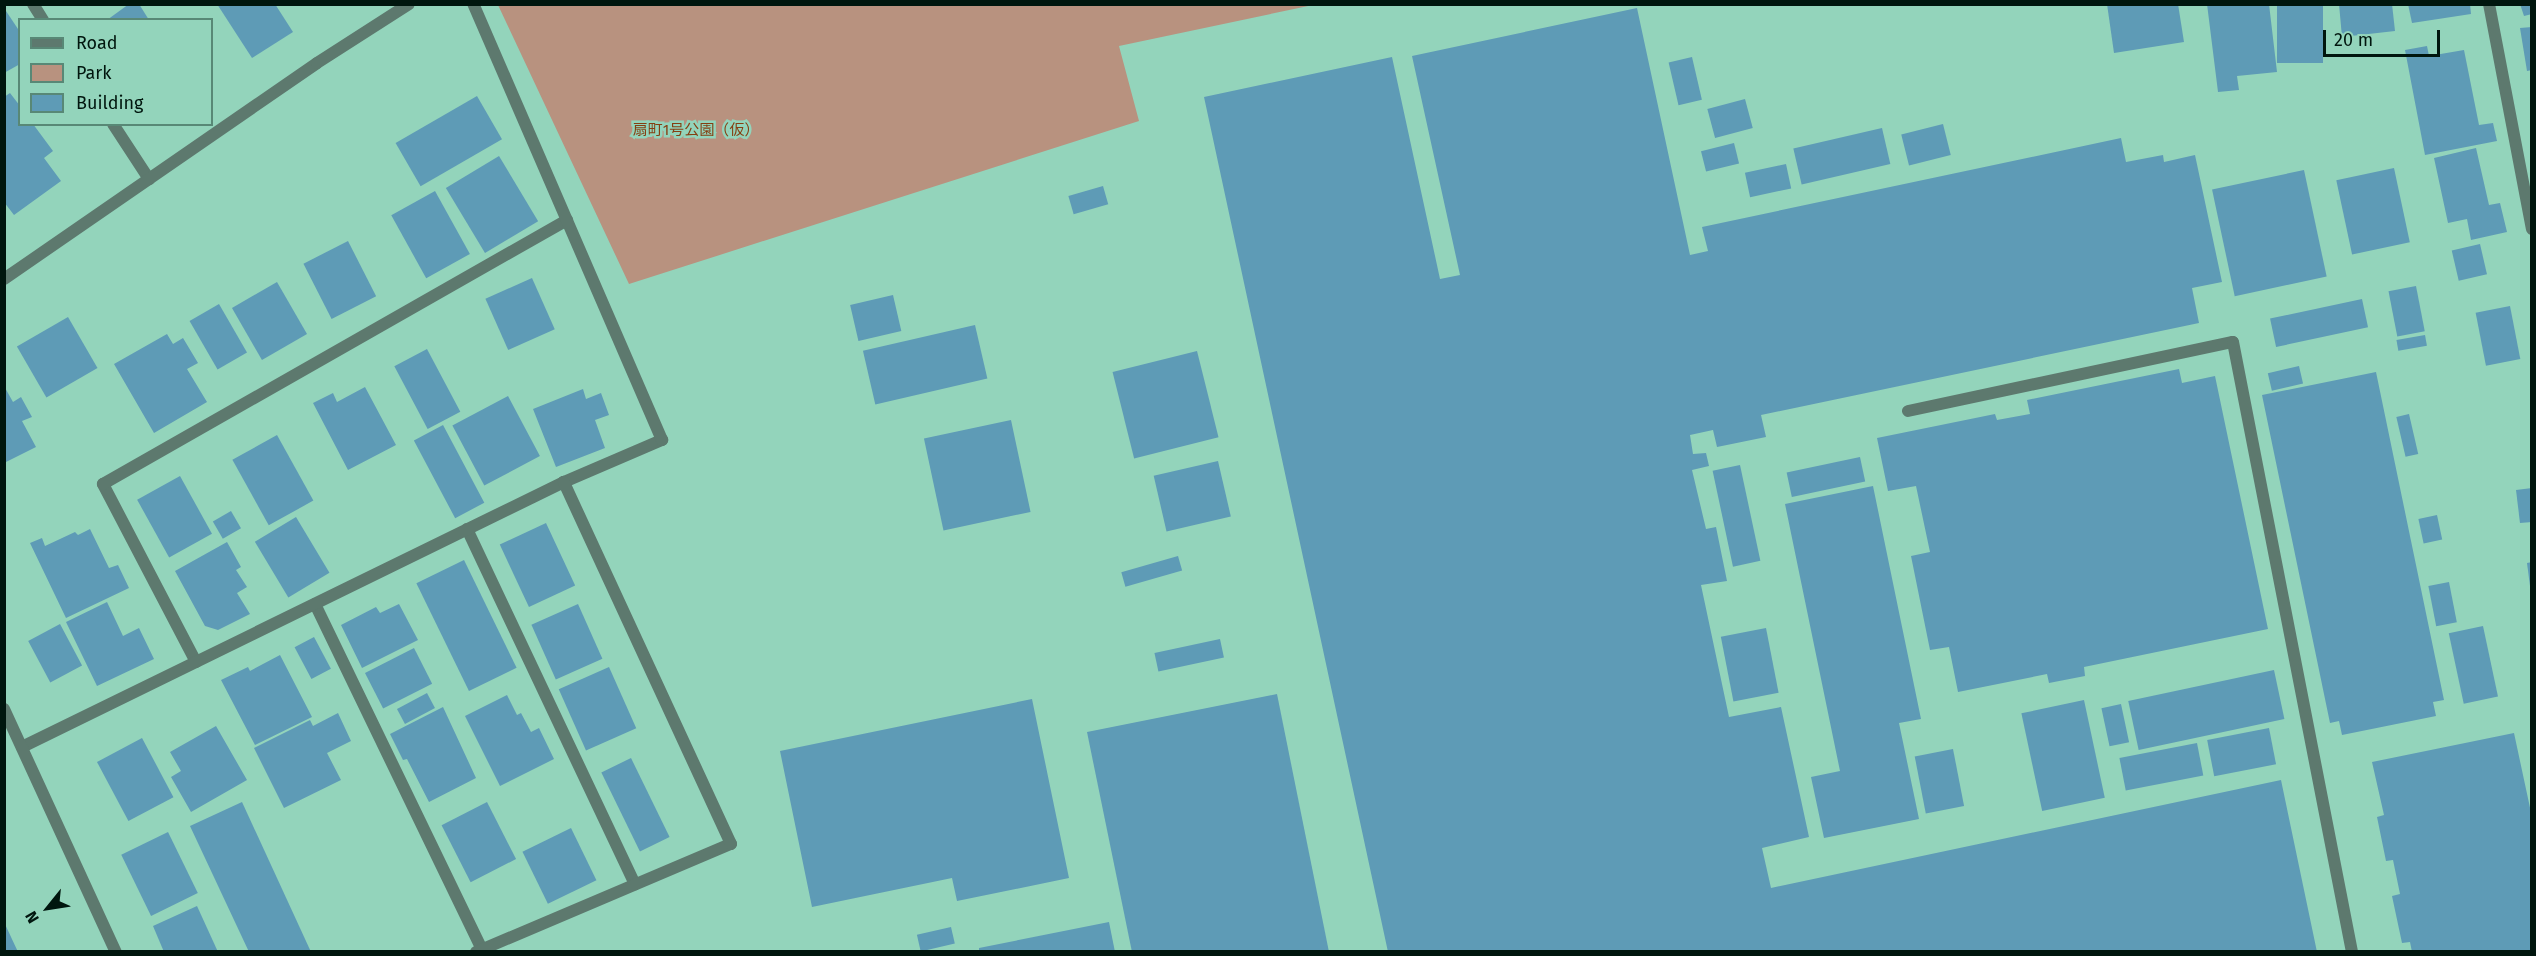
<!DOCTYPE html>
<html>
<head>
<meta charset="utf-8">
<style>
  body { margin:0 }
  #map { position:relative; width:2536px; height:956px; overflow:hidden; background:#93d4bb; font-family:"Fira Sans","Noto Sans JP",sans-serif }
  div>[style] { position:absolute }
  .green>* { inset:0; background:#b8927f }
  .building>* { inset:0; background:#5e9bb6; transform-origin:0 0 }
  .service>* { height:12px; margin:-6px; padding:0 6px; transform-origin:6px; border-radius:6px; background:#5d796e }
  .minor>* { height:12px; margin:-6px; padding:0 6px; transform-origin:6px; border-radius:6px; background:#5d796e }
  .tertiary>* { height:12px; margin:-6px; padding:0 6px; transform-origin:6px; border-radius:6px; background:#5d796e }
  span { translate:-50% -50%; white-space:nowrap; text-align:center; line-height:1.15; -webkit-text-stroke:5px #93d4bb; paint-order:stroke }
  .park-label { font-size:15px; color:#853f12 }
  .frame { position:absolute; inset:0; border:6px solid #00160e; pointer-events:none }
  .legend { position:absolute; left:18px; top:18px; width:195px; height:108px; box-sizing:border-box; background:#93d4bb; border:2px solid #588876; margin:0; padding:8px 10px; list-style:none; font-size:18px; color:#00160e }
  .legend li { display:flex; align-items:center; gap:12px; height:30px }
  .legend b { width:30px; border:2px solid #588876 }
  .north { position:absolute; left:18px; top:878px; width:60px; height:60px; -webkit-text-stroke:4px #93d4bb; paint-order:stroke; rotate:240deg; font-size:16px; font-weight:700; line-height:24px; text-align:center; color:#00160e }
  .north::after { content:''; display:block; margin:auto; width:21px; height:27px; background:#00160e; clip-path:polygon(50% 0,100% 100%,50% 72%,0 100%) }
  .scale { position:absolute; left:2323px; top:30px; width:117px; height:27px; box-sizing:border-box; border:3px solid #00160e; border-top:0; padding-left:8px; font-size:18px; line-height:21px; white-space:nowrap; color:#00160e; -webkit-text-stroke:4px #93d4bb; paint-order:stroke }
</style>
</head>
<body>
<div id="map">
  <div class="green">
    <div style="clip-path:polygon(498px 5px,498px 4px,1313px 5px,1119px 46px,1139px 121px,629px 284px)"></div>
  </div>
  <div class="building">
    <div style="clip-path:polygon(129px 4px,139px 4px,149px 20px,107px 20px)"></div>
    <div style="clip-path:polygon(217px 4px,275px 4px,293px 32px,252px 58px)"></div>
    <div style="clip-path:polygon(2107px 4px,2178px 4px,2184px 42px,2114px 53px)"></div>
    <div style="clip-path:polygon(2207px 4px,2269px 4px,2277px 72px,2237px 76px,2239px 90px,2218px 92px)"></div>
    <div style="left:2277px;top:4px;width:46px;height:59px"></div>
    <div style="clip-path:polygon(2339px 4px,2392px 4px,2395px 31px,2342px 37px)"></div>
    <div style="clip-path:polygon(2408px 4px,2470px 4px,2471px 14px,2412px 23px)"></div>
    <div style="clip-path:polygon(2520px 4px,2532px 4px,2532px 14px,2524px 16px)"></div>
    <div style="clip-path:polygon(4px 8px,20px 32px,20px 64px,4px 73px)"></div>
    <div style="clip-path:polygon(1637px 8px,1690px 255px,1708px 251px,1702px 227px,2121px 138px,2126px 162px,2163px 155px,2164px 162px,2195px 155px,2222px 282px,2192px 288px,2199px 323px,1761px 415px,1766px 437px,1717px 447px,1713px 430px,1690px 435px,1693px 454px,1706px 453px,1709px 466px,1692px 470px,1706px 529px,1716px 527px,1727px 581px,1701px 585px,1729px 717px,1781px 707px,1809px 837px,1762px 848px,1771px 888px,2281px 780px,2317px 952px,1388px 952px,1204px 97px,1392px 57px,1440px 279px,1460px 275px,1412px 56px)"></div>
    <div style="clip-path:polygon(2532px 27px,2532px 70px,2527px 71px,2520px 28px)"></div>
    <div style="clip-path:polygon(2427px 46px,2429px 56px,2464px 50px,2479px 125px,2493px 123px,2497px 141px,2425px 155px,2405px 50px)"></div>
    <div style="left:1692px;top:57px;width:44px;height:24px;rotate:77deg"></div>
    <div style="clip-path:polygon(10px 93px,20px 106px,20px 124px,33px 124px,53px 151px,44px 158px,61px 181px,14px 215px,4px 202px,4px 97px)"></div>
    <div style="left:477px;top:96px;width:50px;height:94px;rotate:60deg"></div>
    <div style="left:1745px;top:99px;width:30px;height:39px;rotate:75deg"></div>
    <div style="left:1943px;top:124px;width:32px;height:43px;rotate:76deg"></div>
    <div style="left:1882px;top:128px;width:37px;height:91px;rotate:77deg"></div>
    <div style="left:1734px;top:143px;width:21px;height:34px;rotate:76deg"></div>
    <div style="clip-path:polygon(2476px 148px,2489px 205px,2500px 203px,2507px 232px,2471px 240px,2467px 219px,2448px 223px,2434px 158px)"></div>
    <div style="left:499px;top:156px;width:76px;height:62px;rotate:59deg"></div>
    <div style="left:1786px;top:164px;width:25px;height:42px;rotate:78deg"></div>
    <div style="left:2394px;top:168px;width:76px;height:59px;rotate:78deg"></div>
    <div style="left:2304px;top:170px;width:109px;height:94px;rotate:78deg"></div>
    <div style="left:1103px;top:186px;width:19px;height:36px;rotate:74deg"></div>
    <div style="left:435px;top:191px;width:72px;height:50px;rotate:61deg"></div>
    <div style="left:348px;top:241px;width:62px;height:50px;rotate:63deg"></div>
    <div style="left:2480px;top:244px;width:31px;height:29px;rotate:77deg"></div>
    <div style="left:532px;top:278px;width:56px;height:51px;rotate:66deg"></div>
    <div style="left:277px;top:282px;width:60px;height:52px;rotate:60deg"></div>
    <div style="left:2416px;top:286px;width:46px;height:28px;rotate:79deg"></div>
    <div style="left:893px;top:295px;width:37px;height:44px;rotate:77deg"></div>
    <div style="left:2362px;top:299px;width:29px;height:94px;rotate:78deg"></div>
    <div style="left:219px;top:304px;width:56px;height:34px;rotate:60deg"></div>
    <div style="left:2510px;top:306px;width:54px;height:35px;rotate:79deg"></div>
    <div style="left:68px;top:317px;width:59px;height:59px;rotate:60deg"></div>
    <div style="left:975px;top:325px;width:55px;height:115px;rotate:77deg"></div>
    <div style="clip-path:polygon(167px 334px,173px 344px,183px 338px,198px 363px,187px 369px,207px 402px,154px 433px,114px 364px)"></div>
    <div style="left:2425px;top:335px;width:11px;height:29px;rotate:80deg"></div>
    <div style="left:427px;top:349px;width:71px;height:37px;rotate:62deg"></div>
    <div style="left:1197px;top:351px;width:89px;height:87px;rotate:76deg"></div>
    <div style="left:2299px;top:366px;width:18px;height:32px;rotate:77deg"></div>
    <div style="clip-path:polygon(2179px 369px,2182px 383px,2215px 376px,2268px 629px,2084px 667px,2085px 676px,2049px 683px,2047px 674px,1958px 692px,1949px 647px,1930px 650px,1911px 556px,1930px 552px,1916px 486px,1888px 491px,1877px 438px,1995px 414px,1997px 420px,2030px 414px,2027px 400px)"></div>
    <div style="clip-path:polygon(2376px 372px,2444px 700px,2433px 702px,2436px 716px,2342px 735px,2339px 721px,2330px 723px,2262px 395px)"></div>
    <div style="clip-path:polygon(4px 386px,13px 402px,21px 397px,32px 417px,22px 421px,36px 447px,4px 463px)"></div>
    <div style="clip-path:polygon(365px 387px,396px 445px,348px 470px,313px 403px,333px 393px,337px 402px)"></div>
    <div style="clip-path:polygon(583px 389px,586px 399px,601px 393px,609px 415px,595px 420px,605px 448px,556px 467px,533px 409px)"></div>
    <div style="left:508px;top:396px;width:68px;height:63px;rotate:62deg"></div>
    <div style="left:2409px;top:414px;width:41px;height:13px;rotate:77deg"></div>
    <div style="left:1011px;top:420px;width:94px;height:89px;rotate:78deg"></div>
    <div style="left:443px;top:425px;width:88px;height:33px;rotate:62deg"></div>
    <div style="left:277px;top:435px;width:75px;height:51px;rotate:61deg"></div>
    <div style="left:1860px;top:457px;width:25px;height:75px;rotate:78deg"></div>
    <div style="left:1218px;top:461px;width:57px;height:66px;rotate:77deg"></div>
    <div style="left:1740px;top:465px;width:98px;height:28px;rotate:78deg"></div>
    <div style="left:180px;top:476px;width:66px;height:49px;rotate:61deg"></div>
    <div style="clip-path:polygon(1873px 486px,1921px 719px,1899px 723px,1919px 819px,1824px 838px,1811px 777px,1840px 771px,1785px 504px)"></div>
    <div style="clip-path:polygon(2532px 488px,2532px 522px,2520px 523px,2516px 490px)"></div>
    <div style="left:231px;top:511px;width:20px;height:21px;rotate:60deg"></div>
    <div style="left:2437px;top:515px;width:25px;height:19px;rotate:78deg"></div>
    <div style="left:296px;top:517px;width:65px;height:48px;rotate:59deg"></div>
    <div style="left:546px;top:523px;width:69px;height:51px;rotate:65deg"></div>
    <div style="clip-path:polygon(90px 529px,109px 568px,118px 565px,129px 588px,66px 618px,30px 543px,42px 538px,45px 546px,75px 532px,78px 535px)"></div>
    <div style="clip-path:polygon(227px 542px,241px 567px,236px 570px,247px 587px,237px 593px,250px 614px,218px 630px,205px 626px,175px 571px)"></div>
    <div style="left:1178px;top:556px;width:15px;height:59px;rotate:74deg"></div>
    <div style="left:464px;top:560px;width:120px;height:53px;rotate:64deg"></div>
    <div style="clip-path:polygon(2532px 562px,2532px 586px,2530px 586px,2527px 563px)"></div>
    <div style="left:2449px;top:582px;width:41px;height:21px;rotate:79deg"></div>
    <div style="clip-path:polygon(107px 602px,123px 636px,139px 628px,154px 659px,97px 686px,66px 622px)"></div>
    <div style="clip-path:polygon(399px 604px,418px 640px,362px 668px,341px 625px,376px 607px,380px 613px)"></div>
    <div style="left:578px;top:604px;width:60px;height:51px;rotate:66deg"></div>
    <div style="left:60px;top:624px;width:47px;height:36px;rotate:62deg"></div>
    <div style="left:2483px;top:626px;width:72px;height:35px;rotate:78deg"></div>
    <div style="left:1766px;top:628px;width:66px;height:46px;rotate:79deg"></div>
    <div style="left:314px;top:637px;width:36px;height:22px;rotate:62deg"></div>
    <div style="left:1220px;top:639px;width:19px;height:67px;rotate:78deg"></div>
    <div style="left:414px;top:648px;width:40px;height:55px;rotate:63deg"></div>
    <div style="clip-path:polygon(280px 655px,312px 717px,255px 745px,221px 680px,248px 667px,250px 671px)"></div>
    <div style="left:609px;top:667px;width:67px;height:55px;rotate:66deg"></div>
    <div style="left:2274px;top:670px;width:50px;height:149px;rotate:78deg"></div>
    <div style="left:427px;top:693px;width:17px;height:34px;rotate:62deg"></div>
    <div style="clip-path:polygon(1277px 694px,1329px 952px,1132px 952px,1087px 732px)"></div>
    <div style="clip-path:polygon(507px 695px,517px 715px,521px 713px,531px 732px,539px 728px,554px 759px,500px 786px,465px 716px)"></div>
    <div style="clip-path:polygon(1032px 699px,1069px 878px,957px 901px,952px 878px,812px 907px,780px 751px)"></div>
    <div style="left:2084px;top:700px;width:100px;height:64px;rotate:78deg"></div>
    <div style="left:2121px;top:704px;width:39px;height:20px;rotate:78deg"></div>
    <div style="clip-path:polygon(443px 707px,476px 778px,429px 802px,407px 759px,403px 760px,390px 734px)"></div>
    <div style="clip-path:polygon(338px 713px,351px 741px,327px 753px,341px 780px,284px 808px,254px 748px,310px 720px,313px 726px)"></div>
    <div style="clip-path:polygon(216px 726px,247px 780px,191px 812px,171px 777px,181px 771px,170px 752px)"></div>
    <div style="left:2269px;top:728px;width:37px;height:63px;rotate:79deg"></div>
    <div style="clip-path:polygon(2514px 733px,2532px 817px,2532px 952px,2412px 952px,2410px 942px,2402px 943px,2392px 896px,2400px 894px,2393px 860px,2386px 861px,2377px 817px,2384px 815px,2372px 762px)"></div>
    <div style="left:142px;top:738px;width:67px;height:51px;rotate:62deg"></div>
    <div style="left:2197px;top:743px;width:33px;height:79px;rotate:79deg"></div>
    <div style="left:1953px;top:749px;width:58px;height:39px;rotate:79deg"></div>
    <div style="left:631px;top:758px;width:88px;height:33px;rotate:64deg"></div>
    <div style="clip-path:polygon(242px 802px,311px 952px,249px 952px,190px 826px)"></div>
    <div style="left:487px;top:802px;width:64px;height:51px;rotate:63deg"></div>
    <div style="left:571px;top:828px;width:58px;height:54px;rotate:64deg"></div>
    <div style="left:168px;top:832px;width:68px;height:52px;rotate:64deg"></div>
    <div style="clip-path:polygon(197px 906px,218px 952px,164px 952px,153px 926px)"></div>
    <div style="clip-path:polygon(4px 922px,18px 952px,4px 952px)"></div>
    <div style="clip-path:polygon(1109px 922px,1115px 952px,979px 952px,979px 948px)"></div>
    <div style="left:951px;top:927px;width:17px;height:35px;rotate:77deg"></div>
  </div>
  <div class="service">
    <div style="left:1908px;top:411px;width:332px;rotate:-12deg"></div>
    <div style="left:2233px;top:342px;width:621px;rotate:78.96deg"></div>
  </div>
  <div class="minor">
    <div style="left:33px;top:4px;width:19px;rotate:58deg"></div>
    <div style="left:2489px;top:4px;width:229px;rotate:79.2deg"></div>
    <div style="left:113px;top:124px;width:66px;rotate:56.8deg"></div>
    <div style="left:467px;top:529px;width:393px;rotate:64.7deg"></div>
    <div style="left:315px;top:604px;width:383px;rotate:64.2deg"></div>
    <div style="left:196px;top:662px;width:201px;rotate:-117.6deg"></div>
    <div style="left:103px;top:484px;width:534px;rotate:-29.64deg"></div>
    <div style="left:22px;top:747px;width:603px;rotate:-26.06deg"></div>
    <div style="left:564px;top:482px;width:107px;rotate:-23.2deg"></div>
    <div style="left:662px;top:440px;width:475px;rotate:-113.4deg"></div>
    <div style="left:476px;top:952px;width:277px;rotate:-23deg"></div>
    <div style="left:731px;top:844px;width:399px;rotate:-114.8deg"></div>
  </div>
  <div class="tertiary">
    <div style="left:4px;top:279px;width:380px;rotate:-34.6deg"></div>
    <div style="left:317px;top:63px;width:109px;rotate:-32.7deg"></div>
    <div style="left:4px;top:709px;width:268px;rotate:65.3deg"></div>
  </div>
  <div class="park-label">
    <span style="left:696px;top:131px">扇町1号公園（仮）</span>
  </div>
  <div class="frame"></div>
  <ul class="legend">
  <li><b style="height:8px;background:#5d796e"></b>Road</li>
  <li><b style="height:16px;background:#b8927f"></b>Park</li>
  <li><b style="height:16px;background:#5e9bb6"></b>Building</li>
  </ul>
  <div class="north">N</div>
  <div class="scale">20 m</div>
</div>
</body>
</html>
